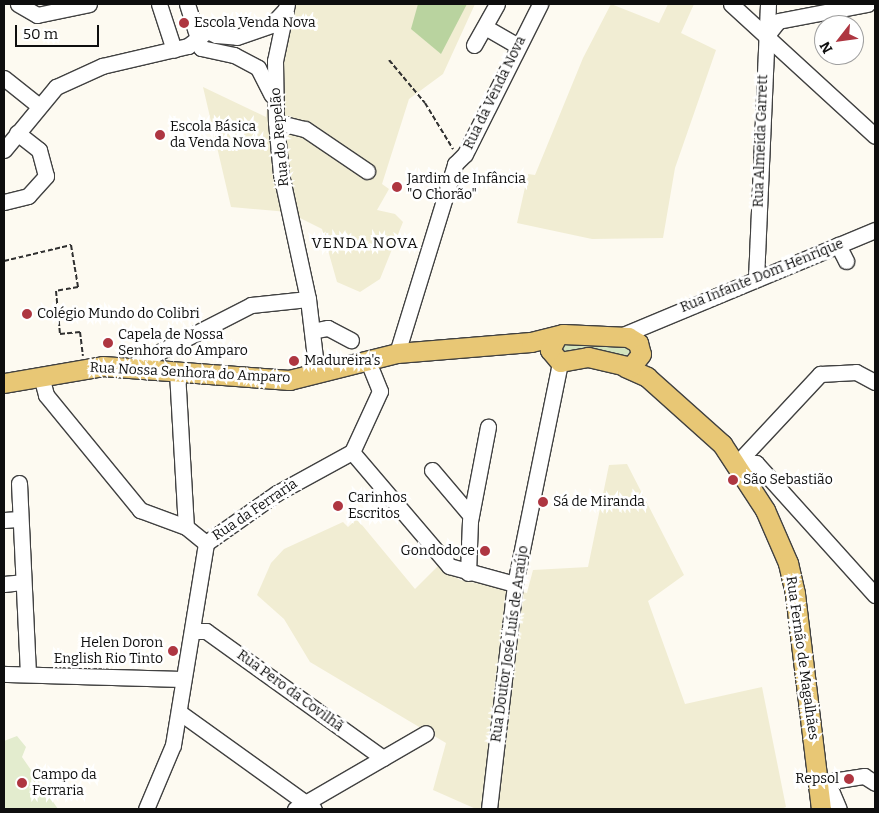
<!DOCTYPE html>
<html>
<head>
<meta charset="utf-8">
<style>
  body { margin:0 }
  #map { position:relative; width:879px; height:813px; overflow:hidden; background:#fdfaf1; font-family:Bitter,serif }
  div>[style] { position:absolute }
  .farmland>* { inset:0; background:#f1edd3 }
  .green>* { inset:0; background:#d3e4be }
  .forest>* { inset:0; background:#b9d39f }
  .pitch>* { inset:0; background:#e3ecce }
  .path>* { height:2px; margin-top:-1px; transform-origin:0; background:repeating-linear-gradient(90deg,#303030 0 5px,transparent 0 7.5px) }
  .roads { filter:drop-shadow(1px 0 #414141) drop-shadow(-1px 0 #414141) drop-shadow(0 1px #414141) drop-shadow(0 -1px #414141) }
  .minor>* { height:15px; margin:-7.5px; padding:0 7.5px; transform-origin:7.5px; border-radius:7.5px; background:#fff }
  .major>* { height:19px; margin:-9.5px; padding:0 9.5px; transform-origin:9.5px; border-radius:9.5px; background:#e8c775 }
  .dots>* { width:14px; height:14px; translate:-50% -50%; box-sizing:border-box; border:2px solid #fff; border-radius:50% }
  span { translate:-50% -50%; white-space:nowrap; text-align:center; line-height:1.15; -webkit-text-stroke:5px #fff; paint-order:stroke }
  .poi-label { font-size:14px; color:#0e0e0e }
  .left { translate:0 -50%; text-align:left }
  .right { translate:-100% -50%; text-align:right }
  .street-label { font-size:14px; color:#0e0e0e }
  .neighbourhood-label { font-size:15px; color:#0e0e0e; letter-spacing:1px }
  .frame { position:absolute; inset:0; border:5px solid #0e0e0e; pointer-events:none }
  .north { position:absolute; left:814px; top:15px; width:50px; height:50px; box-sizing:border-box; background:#fff; border:1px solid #9f9f9f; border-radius:50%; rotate:240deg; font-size:14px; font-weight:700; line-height:20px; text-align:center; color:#0e0e0e }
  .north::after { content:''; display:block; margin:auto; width:18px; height:22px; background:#ae3641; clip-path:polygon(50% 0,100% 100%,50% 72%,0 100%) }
  .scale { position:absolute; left:15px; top:25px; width:84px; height:22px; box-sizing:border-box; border:2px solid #0e0e0e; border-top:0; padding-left:6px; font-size:15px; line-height:18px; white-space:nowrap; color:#0e0e0e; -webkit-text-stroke:4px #fff; paint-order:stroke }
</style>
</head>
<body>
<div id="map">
  <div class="farmland">
    <div style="clip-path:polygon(281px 4px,475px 4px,443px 74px,409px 99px,382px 184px,389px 189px,377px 210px,395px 214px,403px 222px,380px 279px,360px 292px,337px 282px,322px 229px,288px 212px,231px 207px,203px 87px,266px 117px)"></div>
    <div style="clip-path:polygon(611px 4px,659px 23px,668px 4px,694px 4px,681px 33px,716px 50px,675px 168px,663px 238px,592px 239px,517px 223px,528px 174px,535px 175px,583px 58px)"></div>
    <div style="clip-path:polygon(627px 464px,684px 575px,648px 601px,685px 704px,762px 687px,786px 807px,781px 809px,476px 809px,433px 790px,446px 743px,310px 662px,284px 619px,257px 595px,271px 563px,284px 549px,343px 522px,348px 527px,357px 519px,415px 589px,438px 566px,460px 580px,527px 593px,533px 570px,588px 567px,609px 465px)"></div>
  </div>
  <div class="green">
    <div style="clip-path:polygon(564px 344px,625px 346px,630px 352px,624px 357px,586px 347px,564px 353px)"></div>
  </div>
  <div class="forest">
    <div style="clip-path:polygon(418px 4px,467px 4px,441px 54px,411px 29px)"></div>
  </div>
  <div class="pitch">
    <div style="clip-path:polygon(17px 736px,26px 747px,22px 757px,58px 809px,4px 809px,4px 741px)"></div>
  </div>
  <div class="path">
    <div style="left:389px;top:60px;width:56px;rotate:50.1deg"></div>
    <div style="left:425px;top:103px;width:54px;rotate:58.7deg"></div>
    <div style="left:4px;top:261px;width:69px;rotate:-13.4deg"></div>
    <div style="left:71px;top:245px;width:43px;rotate:80.5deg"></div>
    <div style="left:78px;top:287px;width:22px;rotate:170deg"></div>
    <div style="left:56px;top:291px;width:43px;rotate:84.7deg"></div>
    <div style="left:60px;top:334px;width:20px;rotate:-6deg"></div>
    <div style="left:80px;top:332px;width:24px;rotate:83deg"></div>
  </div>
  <div class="roads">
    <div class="minor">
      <div style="left:18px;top:4px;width:22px;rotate:30deg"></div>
      <div style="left:37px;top:15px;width:53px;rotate:-11.9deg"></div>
      <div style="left:159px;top:4px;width:48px;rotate:71.9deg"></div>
      <div style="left:187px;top:4px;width:46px;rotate:72.3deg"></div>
      <div style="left:201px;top:48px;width:34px;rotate:12deg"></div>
      <div style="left:234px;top:55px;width:27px;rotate:28deg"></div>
      <div style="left:258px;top:68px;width:30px;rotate:63deg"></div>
      <div style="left:287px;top:4px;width:58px;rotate:101.9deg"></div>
      <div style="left:275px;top:61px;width:61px;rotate:89.1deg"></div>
      <div style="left:276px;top:122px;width:52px;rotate:84.5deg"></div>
      <div style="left:281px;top:174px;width:128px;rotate:77.8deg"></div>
      <div style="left:308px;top:299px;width:76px;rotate:83.2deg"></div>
      <div style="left:731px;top:4px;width:195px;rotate:42.5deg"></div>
      <div style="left:198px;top:26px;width:20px;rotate:27deg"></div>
      <div style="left:216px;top:35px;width:21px;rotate:5deg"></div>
      <div style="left:237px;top:37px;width:36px;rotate:-19deg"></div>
      <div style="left:271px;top:25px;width:21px;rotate:-47deg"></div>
      <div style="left:485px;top:27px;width:38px;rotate:30deg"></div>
      <div style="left:768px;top:34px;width:16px;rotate:-52deg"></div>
      <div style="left:778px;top:21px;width:91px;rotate:-10.8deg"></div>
      <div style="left:474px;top:45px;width:47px;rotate:-60.7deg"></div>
      <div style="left:4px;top:78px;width:43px;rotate:38.5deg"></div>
      <div style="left:276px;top:122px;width:30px;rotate:14deg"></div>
      <div style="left:305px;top:129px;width:75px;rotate:34.1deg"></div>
      <div style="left:4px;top:150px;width:82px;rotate:-50.5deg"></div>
      <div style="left:56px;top:87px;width:51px;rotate:-24.5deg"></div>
      <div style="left:102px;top:66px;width:88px;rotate:-13.1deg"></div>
      <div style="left:188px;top:46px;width:23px;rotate:-38deg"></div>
      <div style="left:4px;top:202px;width:25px;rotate:-14deg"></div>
      <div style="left:28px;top:196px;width:27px;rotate:-48deg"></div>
      <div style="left:46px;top:176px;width:27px;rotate:-105deg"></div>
      <div style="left:39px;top:150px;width:28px;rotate:-142deg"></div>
      <div style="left:838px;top:245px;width:18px;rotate:63deg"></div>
      <div style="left:756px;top:279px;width:275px;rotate:-87.5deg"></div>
      <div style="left:312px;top:331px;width:16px;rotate:-11deg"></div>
      <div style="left:328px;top:328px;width:26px;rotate:28deg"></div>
      <div style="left:618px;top:337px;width:278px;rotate:-22.6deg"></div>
      <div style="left:397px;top:353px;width:198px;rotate:-72.9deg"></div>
      <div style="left:455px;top:164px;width:14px;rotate:-45deg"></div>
      <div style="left:465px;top:154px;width:168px;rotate:-63.4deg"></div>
      <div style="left:128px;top:368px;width:138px;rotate:-27.1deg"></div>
      <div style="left:251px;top:305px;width:57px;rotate:-6deg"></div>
      <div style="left:177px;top:372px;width:155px;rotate:86.7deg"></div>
      <div style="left:41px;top:376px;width:20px;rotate:75deg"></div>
      <div style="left:46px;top:395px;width:149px;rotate:50.7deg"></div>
      <div style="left:140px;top:510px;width:49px;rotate:20.3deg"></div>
      <div style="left:186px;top:527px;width:26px;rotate:39deg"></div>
      <div style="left:352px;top:452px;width:150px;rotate:49.6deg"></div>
      <div style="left:449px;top:566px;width:68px;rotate:15.3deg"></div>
      <div style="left:737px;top:463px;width:19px"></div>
      <div style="left:756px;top:463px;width:178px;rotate:48deg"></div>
      <div style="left:737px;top:463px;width:122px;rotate:-47deg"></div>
      <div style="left:820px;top:374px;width:36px;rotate:-3deg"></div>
      <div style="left:856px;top:372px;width:21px;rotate:28deg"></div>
      <div style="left:432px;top:470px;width:60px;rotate:49.7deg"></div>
      <div style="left:19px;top:483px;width:190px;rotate:87.3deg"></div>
      <div style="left:4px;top:520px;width:16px;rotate:-4deg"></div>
      <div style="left:468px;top:573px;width:52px;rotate:-87.8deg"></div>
      <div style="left:470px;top:521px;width:96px;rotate:-79.2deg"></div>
      <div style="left:4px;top:584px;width:18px;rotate:-6deg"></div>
      <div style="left:194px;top:631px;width:12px"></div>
      <div style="left:206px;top:631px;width:218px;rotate:35.7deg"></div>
      <div style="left:4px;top:674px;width:179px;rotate:1.6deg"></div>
      <div style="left:179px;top:712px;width:166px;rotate:35.7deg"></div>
      <div style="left:827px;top:781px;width:30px;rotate:67deg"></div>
      <div style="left:819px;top:783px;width:46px;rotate:-8.8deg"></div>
      <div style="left:864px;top:776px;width:13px;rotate:32deg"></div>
      <div style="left:146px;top:809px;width:69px;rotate:-67.1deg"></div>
      <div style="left:173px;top:745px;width:205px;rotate:-80.7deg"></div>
      <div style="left:206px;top:543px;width:87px;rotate:-35.2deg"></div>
      <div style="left:277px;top:493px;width:85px;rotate:-28.7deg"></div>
      <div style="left:352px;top:452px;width:67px;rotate:-65.3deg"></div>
      <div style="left:380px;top:391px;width:32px;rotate:-112deg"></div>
      <div style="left:295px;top:809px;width:151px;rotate:-30.1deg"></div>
      <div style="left:489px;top:809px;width:226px;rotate:-83.4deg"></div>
      <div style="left:515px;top:584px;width:227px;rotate:-78.5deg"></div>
    </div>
    <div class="major">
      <div style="left:625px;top:367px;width:24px;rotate:24deg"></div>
      <div style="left:647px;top:377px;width:101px;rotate:41.8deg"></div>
      <div style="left:722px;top:444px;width:79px;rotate:56.9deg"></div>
      <div style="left:765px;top:510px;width:58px;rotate:66.5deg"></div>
      <div style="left:788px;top:563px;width:32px;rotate:77deg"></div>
      <div style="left:795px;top:594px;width:217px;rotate:83.1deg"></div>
      <div style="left:4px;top:383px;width:100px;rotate:-9.7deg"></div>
      <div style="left:103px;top:366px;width:187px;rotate:4.3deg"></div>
      <div style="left:289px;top:380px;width:111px;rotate:-14deg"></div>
      <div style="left:397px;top:353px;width:134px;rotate:-4.7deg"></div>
      <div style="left:531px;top:342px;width:33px;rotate:-14deg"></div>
      <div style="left:563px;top:334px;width:65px;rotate:2.6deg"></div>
      <div style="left:628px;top:337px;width:12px;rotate:31deg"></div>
      <div style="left:638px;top:343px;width:11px;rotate:75deg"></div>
      <div style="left:641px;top:354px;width:16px;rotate:128deg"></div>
      <div style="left:631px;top:367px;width:44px;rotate:-166.9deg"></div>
      <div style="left:588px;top:357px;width:28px;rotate:170deg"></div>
      <div style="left:560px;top:362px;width:16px;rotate:-130deg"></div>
      <div style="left:550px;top:350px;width:16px;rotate:-63deg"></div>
    </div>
  </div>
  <div class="dots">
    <div style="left:184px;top:23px;background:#ae3641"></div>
    <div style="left:160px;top:135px;background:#ae3641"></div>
    <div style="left:397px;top:187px;background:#ae3641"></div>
    <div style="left:27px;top:314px;background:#ae3641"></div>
    <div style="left:108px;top:343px;background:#ae3641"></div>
    <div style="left:294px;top:361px;background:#ae3641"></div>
    <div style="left:733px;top:480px;background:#ae3641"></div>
    <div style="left:543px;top:502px;background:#ae3641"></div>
    <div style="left:338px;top:506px;background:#ae3641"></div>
    <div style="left:485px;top:551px;background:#ae3641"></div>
    <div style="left:173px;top:651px;background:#ae3641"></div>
    <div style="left:849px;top:779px;background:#ae3641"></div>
    <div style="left:22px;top:783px;background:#ae3641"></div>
  </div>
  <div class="poi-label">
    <span class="left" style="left:194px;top:23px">Escola Venda Nova</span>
    <span class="left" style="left:170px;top:135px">Escola Básica<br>da Venda Nova</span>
    <span class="left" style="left:407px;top:187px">Jardim de Infância<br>"O Chorão"</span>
    <span class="left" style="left:37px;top:314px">Colégio Mundo do Colibri</span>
    <span class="left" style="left:118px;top:343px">Capela de Nossa<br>Senhora do Amparo</span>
    <span class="left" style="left:304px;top:361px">Madureira's</span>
    <span class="left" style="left:743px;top:480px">São Sebastião</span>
    <span class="left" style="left:348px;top:506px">Carinhos<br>Escritos</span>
    <span class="left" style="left:553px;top:502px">Sá de Miranda</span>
    <span class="right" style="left:475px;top:551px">Gondodoce</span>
    <span class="right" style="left:163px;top:651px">Helen Doron<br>English Rio Tinto</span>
    <span class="left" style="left:32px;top:783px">Campo da<br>Ferraria</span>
    <span class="right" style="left:839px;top:779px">Repsol</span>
  </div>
  <div class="street-label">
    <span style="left:495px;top:93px;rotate:-64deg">Rua da Venda Nova</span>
    <span style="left:280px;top:137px;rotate:-95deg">Rua do Repelão</span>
    <span style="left:761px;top:141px;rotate:-88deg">Rua Almeida Garrett</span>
    <span style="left:762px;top:276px;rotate:-22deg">Rua Infante Dom Henrique</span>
    <span style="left:190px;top:373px;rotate:3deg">Rua Nossa Senhora do Amparo</span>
    <span style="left:255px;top:510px;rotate:-34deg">Rua da Ferraria</span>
    <span style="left:510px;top:644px;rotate:-82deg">Rua Doutor José Luís de Araújo</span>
    <span style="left:802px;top:658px;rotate:82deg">Rua Fernão de Magalhães</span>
    <span style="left:290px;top:691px;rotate:36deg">Rua Pero da Covilhã</span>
  </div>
  <div class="neighbourhood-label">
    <span style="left:365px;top:244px">VENDA NOVA</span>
  </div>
  <div class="frame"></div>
  <div class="north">N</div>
  <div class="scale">50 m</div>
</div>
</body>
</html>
